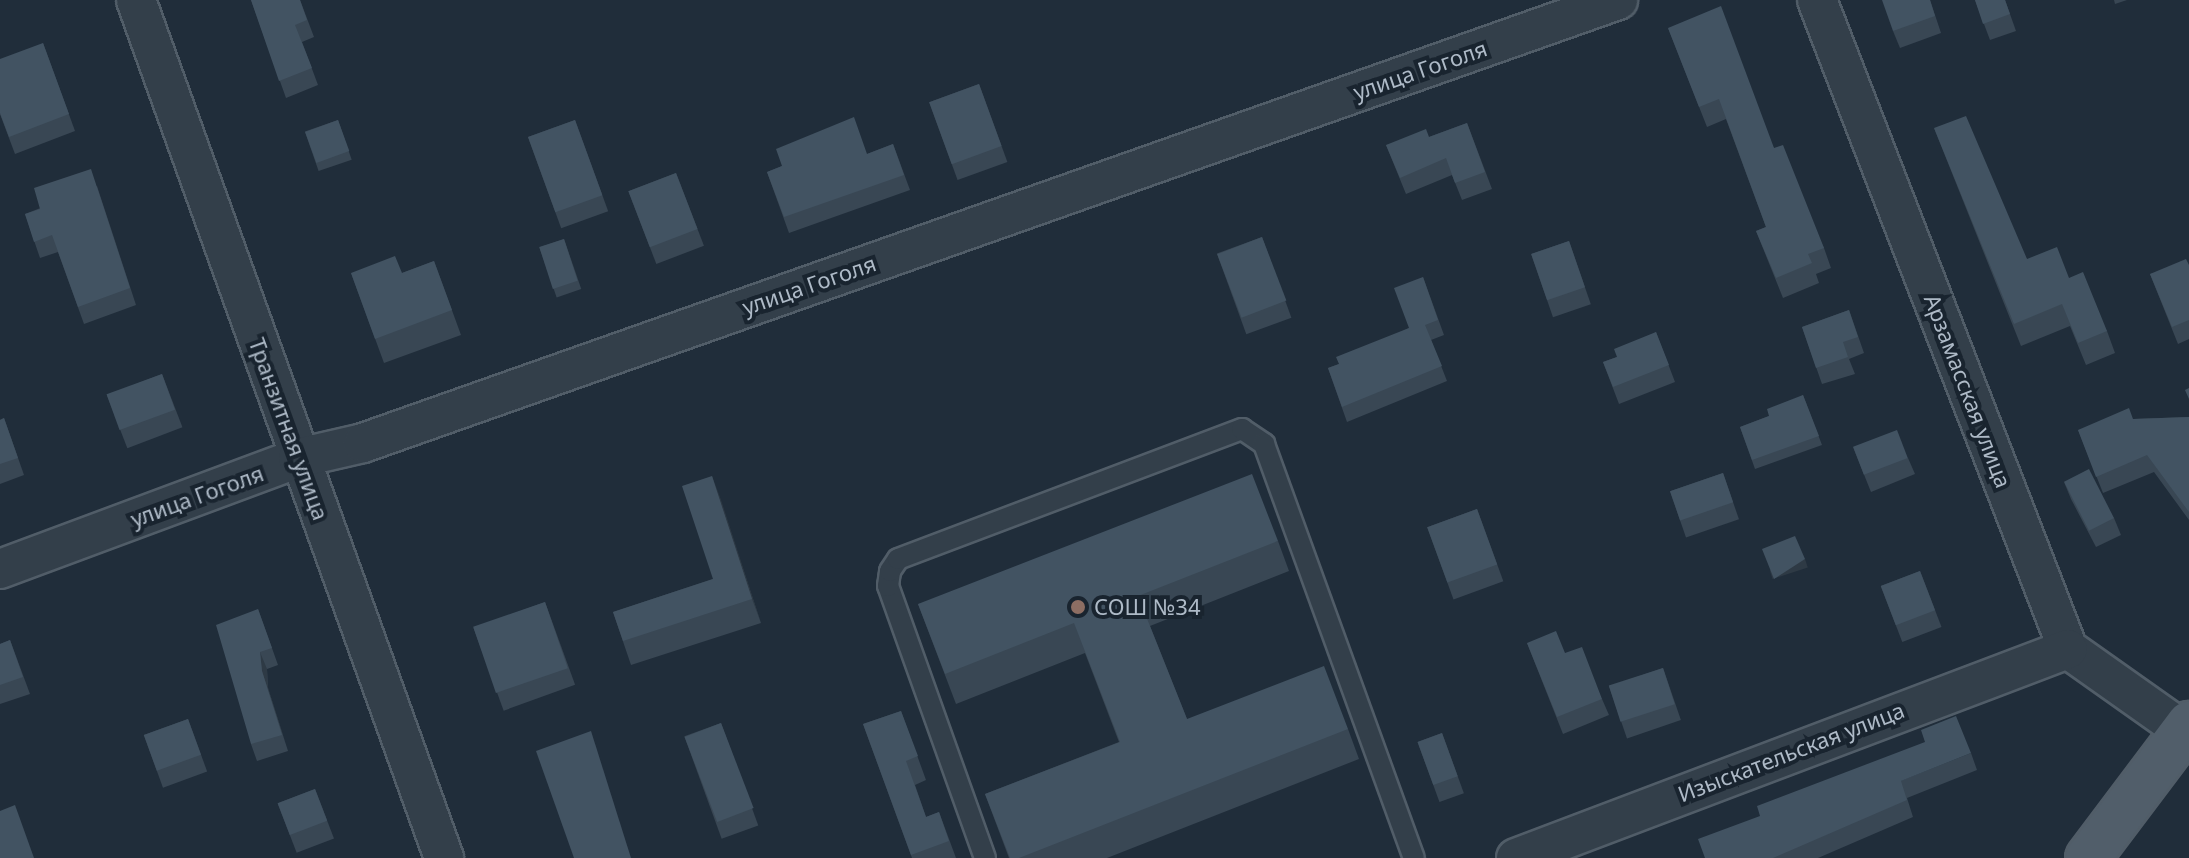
<!DOCTYPE html>
<html>
<head>
<meta charset="utf-8">
<style>
  body { margin:0 }
  #map { position:relative; width:2189px; height:858px; overflow:hidden; background:#202d3a; font-family:"Noto Sans",sans-serif }
  div>[style] { position:absolute }
  .roads { filter:drop-shadow(2px 0 #515d68) drop-shadow(-2px 0 #515d68) drop-shadow(0 2px #515d68) drop-shadow(0 -2px #515d68) }
  .lane>* { height:20px; margin:-10px; padding:0 10px; transform-origin:10px; border-radius:10px; background:#333f4a }
  .street>* { height:38px; margin:-19px; padding:0 19px; transform-origin:19px; border-radius:19px; background:#333f4a }
  .primary>* { height:44px; margin:-22px; padding:0 22px; transform-origin:22px; border-radius:22px; background:#515e6a }
  .wall>* { inset:0; background:#394754; transform-origin:0 0 }
  .shaded-wall>* { inset:0; background:#2e3a45; transform-origin:0 0 }
  .building>* { inset:0; background:#425362; transform-origin:0 0 }
  .dots>* { width:22px; height:22px; translate:-50% -50%; box-sizing:border-box; border:4px solid #19242f; border-radius:50% }
  span { translate:-50% -50%; white-space:nowrap; text-align:center; line-height:1.15; -webkit-text-stroke:8px #19242f; paint-order:stroke }
  .street-label { font-size:22px; color:#aebac7 }
  .poi-label { font-size:22px; color:#aebac7 }
  .left { translate:0 -50%; text-align:left }
</style>
</head>
<body>
<div id="map">
  <div class="roads">
    <div class="lane">
      <div style="left:985px;top:858px;width:289px;rotate:-109.6deg"></div>
      <div style="left:888px;top:586px;width:15px;rotate:-82deg"></div>
      <div style="left:890px;top:571px;width:14px;rotate:-56deg"></div>
      <div style="left:898px;top:559px;width:368px;rotate:-20.7deg"></div>
      <div style="left:1242px;top:429px;width:27px;rotate:34deg"></div>
      <div style="left:1264px;top:444px;width:440px;rotate:70.1deg"></div>
    </div>
    <div class="street">
      <div style="left:136px;top:0;width:912px;rotate:70.25deg"></div>
      <div style="left:1817px;top:0;width:696px;rotate:68.86deg"></div>
      <div style="left:2068px;top:649px;width:142px;rotate:35.3deg"></div>
      <div style="left:0;top:569px;width:318px;rotate:-20.4deg"></div>
      <div style="left:298px;top:458px;width:67px;rotate:-13deg"></div>
      <div style="left:363px;top:443px;width:1331px;rotate:-19.44deg"></div>
      <div style="left:1516px;top:858px;width:590px;rotate:-20.74deg"></div>
    </div>
    <div class="primary">
      <div style="left:2088px;top:858px;width:168px;rotate:-53deg"></div>
    </div>
  </div>
  <div class="wall">
    <div style="clip-path:polygon(251px 0,300px 0,314px 37px,302px 42px,318px 85px,286px 98px)"></div>
    <div style="clip-path:polygon(1930px 0,1941px 33px,1900px 48px,1893px 31px)"></div>
    <div style="clip-path:polygon(1975px 0,2005px 0,2016px 31px,1990px 40px)"></div>
    <div style="clip-path:polygon(2114px 0,2127px 0,2115px 4px)"></div>
    <div style="clip-path:polygon(1668px 28px,1774px 148px,1824px 248px,1831px 268px,1816px 274px,1819px 283px,1783px 298px,1756px 231px,1766px 227px,1726px 119px,1707px 127px)"></div>
    <div style="clip-path:polygon(43px 43px,75px 131px,15px 154px,0 114px)"></div>
    <div style="left:979px;top:84px;width:83px;height:53px;rotate:70deg"></div>
    <div style="left:338px;top:120px;width:42px;height:35px;rotate:71deg"></div>
    <div style="left:575px;top:120px;width:97px;height:50px;rotate:70deg"></div>
    <div style="clip-path:polygon(1467px 123px,1492px 189px,1462px 200px,1452px 175px,1406px 194px,1386px 145px,1429px 137px)"></div>
    <div style="clip-path:polygon(1934px 128px,2027px 259px,2069px 278px,2107px 331px,2115px 353px,2086px 365px,2070px 326px,2021px 346px)"></div>
    <div style="clip-path:polygon(893px 144px,910px 190px,789px 233px,767px 172px,782px 166px,867px 154px)"></div>
    <div style="left:676px;top:173px;width:78px;height:51px;rotate:69deg"></div>
    <div style="clip-path:polygon(97px 186px,136px 305px,84px 324px,58px 252px,40px 258px,25px 214px)"></div>
    <div style="left:1262px;top:237px;width:86px;height:48px;rotate:70deg"></div>
    <div style="left:564px;top:239px;width:53px;height:26px;rotate:71deg"></div>
    <div style="left:1569px;top:241px;width:67px;height:40px;rotate:71deg"></div>
    <div style="clip-path:polygon(434px 261px,461px 335px,384px 363px,351px 273px,402px 273px)"></div>
    <div style="clip-path:polygon(2189px 265px,2189px 339px,2178px 344px,2150px 274px)"></div>
    <div style="clip-path:polygon(1423px 277px,1444px 335px,1431px 340px,1447px 381px,1347px 422px,1328px 368px,1339px 364px,1409px 328px)"></div>
    <div style="clip-path:polygon(1849px 310px,1864px 353px,1849px 359px,1855px 374px,1822px 384px,1802px 327px)"></div>
    <div style="clip-path:polygon(1656px 332px,1675px 382px,1619px 404px,1603px 362px,1617px 357px)"></div>
    <div style="left:162px;top:374px;width:57px;height:59px;rotate:69deg"></div>
    <div style="clip-path:polygon(1803px 395px,1822px 445px,1755px 469px,1740px 427px,1769px 416px)"></div>
    <div style="clip-path:polygon(2189px 417px,2189px 520px,2154px 472px,2103px 493px,2078px 430px,2133px 419px)"></div>
    <div style="clip-path:polygon(4px 418px,24px 475px,0 484px,0 420px)"></div>
    <div style="clip-path:polygon(1853px 447px,1908px 458px,1915px 474px,1871px 492px)"></div>
    <div style="left:1723px;top:473px;width:49px;height:56px;rotate:71deg"></div>
    <div style="clip-path:polygon(712px 476px,761px 623px,631px 665px,613px 612px,713px 579px)"></div>
    <div style="clip-path:polygon(2064px 482px,2114px 518px,2121px 535px,2096px 547px,2071px 499px)"></div>
    <div style="left:1477px;top:509px;width:77px;height:53px;rotate:70deg"></div>
    <div style="clip-path:polygon(1278px 541px,1289px 571px,1150px 626px,1187px 719px,1348px 729px,1359px 759px,1107px 858px,1009px 858px,985px 794px,1119px 742px,1085px 653px,956px 704px,918px 604px)"></div>
    <div style="left:1920px;top:571px;width:60px;height:42px;rotate:69deg"></div>
    <div style="left:545px;top:602px;width:88px;height:76px;rotate:70deg"></div>
    <div style="clip-path:polygon(258px 609px,278px 665px,267px 669px,268px 688px,288px 751px,257px 761px,251px 744px)"></div>
    <div style="clip-path:polygon(10px 640px,30px 694px,0 704px,0 644px)"></div>
    <div style="clip-path:polygon(1527px 643px,1565px 653px,1602px 699px,1609px 715px,1563px 734px)"></div>
    <div style="left:1663px;top:668px;width:55px;height:57px;rotate:71deg"></div>
    <div style="clip-path:polygon(901px 711px,926px 780px,915px 785px,926px 817px,939px 812px,956px 858px,912px 858px,863px 724px)"></div>
    <div style="left:188px;top:719px;width:56px;height:47px;rotate:70deg"></div>
    <div style="left:721px;top:723px;width:109px;height:39px;rotate:70deg"></div>
    <div style="left:1442px;top:733px;width:64px;height:26px;rotate:70deg"></div>
    <div style="clip-path:polygon(1971px 753px,1977px 770px,1907px 798px,1913px 817px,1818px 858px,1705px 858px)"></div>
    <div style="left:315px;top:789px;width:53px;height:40px;rotate:69deg"></div>
  </div>
  <div class="shaded-wall">
    <div style="clip-path:polygon(712px 476px,721px 500px,761px 623px,752px 599px)"></div>
    <div style="left:1805px;top:559px;width:9px;height:37px;rotate:72deg"></div>
    <div style="clip-path:polygon(260px 652px,267px 669px,268px 688px,288px 751px,262px 671px)"></div>
  </div>
  <div class="building">
    <div style="clip-path:polygon(251px 0,300px 0,307px 20px,295px 25px,312px 68px,279px 81px)"></div>
    <div style="clip-path:polygon(1882px 0,1930px 0,1935px 16px,1893px 31px)"></div>
    <div style="clip-path:polygon(1975px 0,2005px 0,2010px 14px,1983px 24px)"></div>
    <div style="clip-path:polygon(1721px 6px,1774px 148px,1783px 145px,1824px 248px,1808px 254px,1812px 263px,1776px 278px,1756px 231px,1766px 227px,1719px 99px,1699px 107px,1668px 28px)"></div>
    <div style="clip-path:polygon(43px 43px,69px 114px,9px 137px,0 113px,0 59px)"></div>
    <div style="left:979px;top:84px;width:66px;height:53px;rotate:70deg"></div>
    <div style="clip-path:polygon(1966px 116px,2027px 259px,2057px 247px,2069px 278px,2083px 272px,2107px 331px,2078px 343px,2062px 304px,2014px 324px,1934px 128px)"></div>
    <div style="clip-path:polygon(854px 117px,867px 154px,893px 144px,904px 175px,784px 217px,767px 172px,782px 166px,776px 149px)"></div>
    <div style="left:338px;top:120px;width:33px;height:35px;rotate:70deg"></div>
    <div style="left:575px;top:120px;width:80px;height:50px;rotate:70deg"></div>
    <div style="clip-path:polygon(1467px 123px,1485px 172px,1455px 183px,1446px 158px,1400px 178px,1386px 145px,1426px 129px,1429px 137px)"></div>
    <div style="clip-path:polygon(91px 169px,130px 288px,78px 307px,52px 235px,34px 242px,25px 214px,40px 209px,34px 188px)"></div>
    <div style="left:676px;top:173px;width:60px;height:51px;rotate:69deg"></div>
    <div style="left:1262px;top:237px;width:68px;height:48px;rotate:69deg"></div>
    <div style="left:564px;top:239px;width:44px;height:26px;rotate:72deg"></div>
    <div style="left:1569px;top:241px;width:49px;height:40px;rotate:71deg"></div>
    <div style="clip-path:polygon(395px 256px,402px 273px,434px 261px,452px 310px,375px 339px,351px 273px)"></div>
    <div style="clip-path:polygon(2186px 259px,2189px 265px,2189px 320px,2172px 327px,2150px 274px)"></div>
    <div style="clip-path:polygon(1423px 277px,1438px 320px,1425px 325px,1442px 366px,1342px 407px,1328px 368px,1339px 364px,1336px 357px,1409px 328px,1394px 288px)"></div>
    <div style="clip-path:polygon(1849px 310px,1858px 337px,1843px 342px,1848px 357px,1816px 368px,1802px 327px)"></div>
    <div style="clip-path:polygon(1656px 332px,1669px 365px,1613px 387px,1603px 362px,1617px 357px,1614px 349px)"></div>
    <div style="left:162px;top:374px;width:38px;height:59px;rotate:70deg"></div>
    <div style="clip-path:polygon(2189px 388px,2189px 399px,2185px 390px)"></div>
    <div style="clip-path:polygon(1803px 395px,1819px 436px,1752px 460px,1740px 427px,1769px 416px,1767px 409px)"></div>
    <div style="clip-path:polygon(2129px 408px,2133px 419px,2189px 417px,2189px 512px,2147px 455px,2096px 477px,2078px 430px)"></div>
    <div style="clip-path:polygon(4px 418px,18px 458px,0 464px,0 420px)"></div>
    <div style="left:1897px;top:430px;width:30px;height:47px;rotate:69deg"></div>
    <div style="left:2089px;top:469px;width:55px;height:28px;rotate:63deg"></div>
    <div style="left:1723px;top:473px;width:31px;height:56px;rotate:71deg"></div>
    <div style="clip-path:polygon(1252px 474px,1278px 541px,1138px 596px,1187px 719px,1324px 666px,1348px 729px,1019px 858px,1010px 858px,985px 794px,1120px 742px,1074px 623px,945px 674px,918px 604px)"></div>
    <div style="clip-path:polygon(712px 476px,752px 599px,623px 641px,613px 612px,713px 579px,682px 486px)"></div>
    <div style="left:1477px;top:509px;width:59px;height:53px;rotate:70deg"></div>
    <div style="clip-path:polygon(1795px 536px,1805px 559px,1774px 579px,1762px 549px)"></div>
    <div style="left:1920px;top:571px;width:42px;height:42px;rotate:69deg"></div>
    <div style="left:545px;top:602px;width:70px;height:76px;rotate:71deg"></div>
    <div style="clip-path:polygon(258px 609px,272px 648px,260px 652px,262px 671px,282px 735px,251px 744px,216px 625px)"></div>
    <div style="clip-path:polygon(1556px 631px,1565px 653px,1582px 647px,1602px 699px,1557px 717px,1527px 643px)"></div>
    <div style="clip-path:polygon(10px 640px,23px 677px,0 685px,0 644px)"></div>
    <div style="left:1663px;top:668px;width:38px;height:57px;rotate:72deg"></div>
    <div style="clip-path:polygon(901px 711px,918px 756px,906px 761px,926px 817px,939px 812px,949px 841px,911px 855px,863px 724px)"></div>
    <div style="clip-path:polygon(1956px 716px,1971px 753px,1901px 781px,1907px 800px,1773px 858px,1705px 858px,1698px 839px,1760px 816px,1757px 806px,1925px 742px,1921px 730px)"></div>
    <div style="left:188px;top:719px;width:38px;height:47px;rotate:70deg"></div>
    <div style="left:721px;top:723px;width:91px;height:39px;rotate:69deg"></div>
    <div style="clip-path:polygon(591px 731px,631px 858px,574px 858px,536px 751px)"></div>
    <div style="left:1442px;top:733px;width:46px;height:26px;rotate:70deg"></div>
    <div style="left:315px;top:789px;width:34px;height:40px;rotate:69deg"></div>
    <div style="clip-path:polygon(15px 805px,34px 858px,0 858px,0 811px)"></div>
  </div>
  <div class="dots">
    <div style="left:1078px;top:607px;background:#8d6e63"></div>
  </div>
  <div class="street-label">
    <span style="left:1420px;top:70px;rotate:-19deg">улица Гоголя</span>
    <span style="left:809px;top:285px;rotate:-19deg">улица Гоголя</span>
    <span style="left:1968px;top:391px;rotate:69deg">Арзамасская улица</span>
    <span style="left:289px;top:429px;rotate:70deg">Транзитная улица</span>
    <span style="left:197px;top:496px;rotate:-20deg">улица Гоголя</span>
    <span style="left:1791px;top:752px;rotate:-21deg">Изыскательская улица</span>
  </div>
  <div class="poi-label">
    <span class="left" style="left:1094px;top:607px">СОШ №34</span>
  </div>
</div>
</body>
</html>
